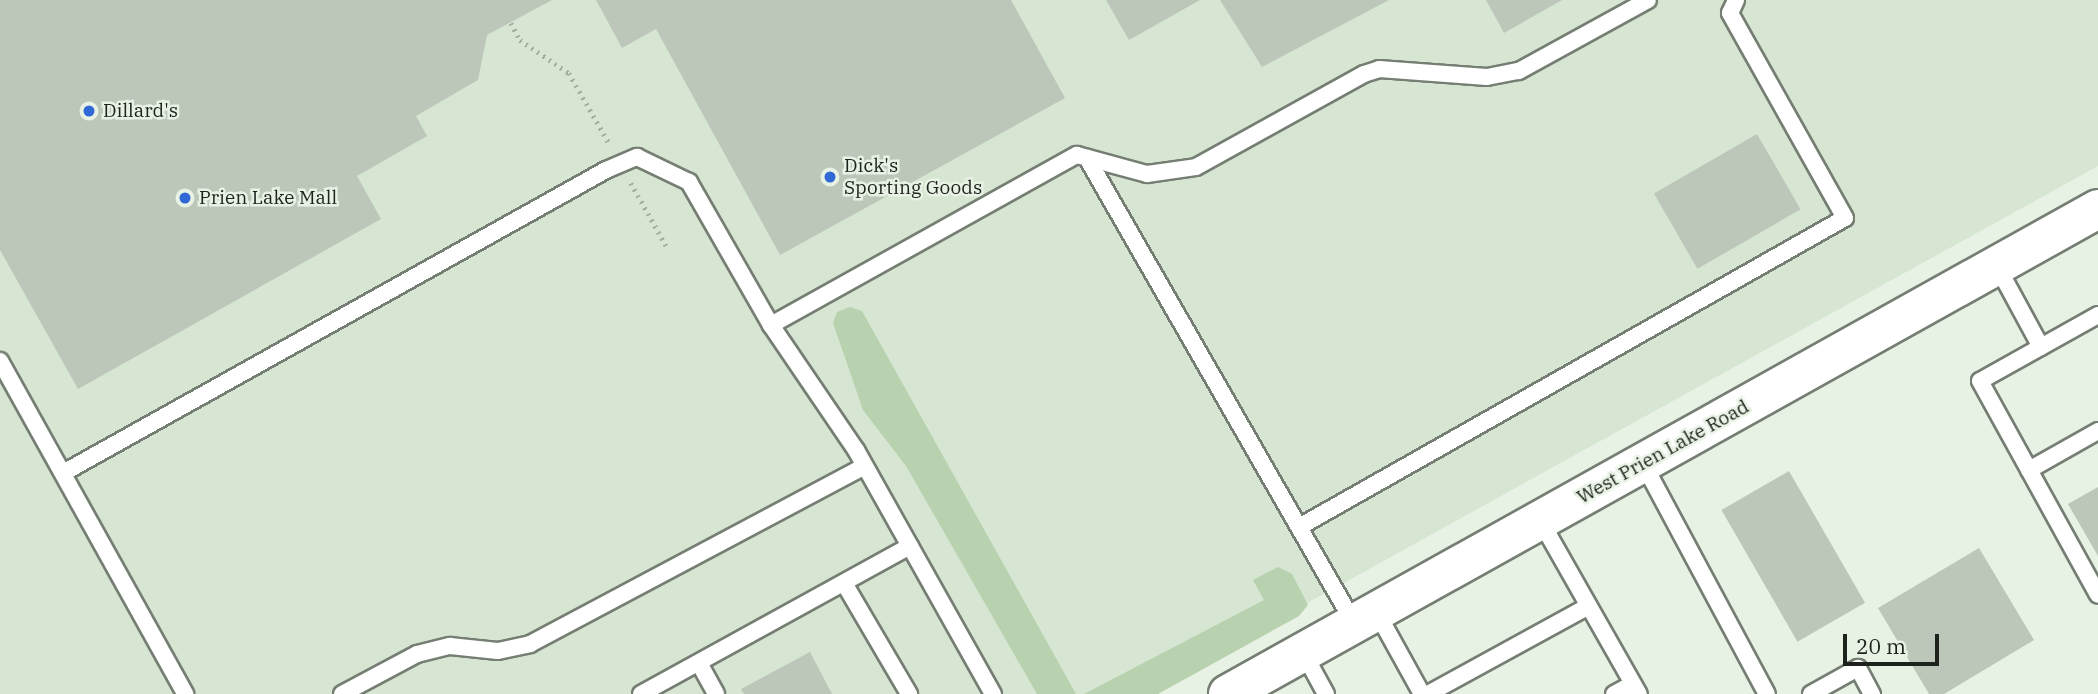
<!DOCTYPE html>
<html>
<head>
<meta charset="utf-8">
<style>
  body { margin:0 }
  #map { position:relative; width:2098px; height:694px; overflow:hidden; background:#e8f2e4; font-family:"IBM Plex Serif",serif }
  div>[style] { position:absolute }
  .built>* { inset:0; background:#d7e6d2 }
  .green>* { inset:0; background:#b8d1af }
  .building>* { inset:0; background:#bcc6b9; transform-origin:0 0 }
  .path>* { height:4.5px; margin-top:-2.25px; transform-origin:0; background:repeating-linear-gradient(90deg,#a6aea3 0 2px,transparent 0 7px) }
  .roads { filter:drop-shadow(2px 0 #757e72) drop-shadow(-2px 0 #757e72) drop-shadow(0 2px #757e72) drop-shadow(0 -2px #757e72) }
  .lane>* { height:16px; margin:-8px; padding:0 8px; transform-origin:8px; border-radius:8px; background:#fff }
  .secondary>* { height:38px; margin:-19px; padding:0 19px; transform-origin:19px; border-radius:19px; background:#fff }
  .dots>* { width:19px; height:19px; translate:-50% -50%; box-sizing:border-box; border:4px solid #e8f2e4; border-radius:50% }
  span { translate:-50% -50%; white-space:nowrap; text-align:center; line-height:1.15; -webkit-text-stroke:5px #e8f2e4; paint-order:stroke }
  .poi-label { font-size:19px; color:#1e221d }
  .left { translate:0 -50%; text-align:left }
  .street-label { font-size:19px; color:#1e221d }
  .scale { position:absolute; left:1843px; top:634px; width:96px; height:32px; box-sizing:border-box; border:4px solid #1e221d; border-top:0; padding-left:9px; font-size:21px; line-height:24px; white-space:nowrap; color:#1e221d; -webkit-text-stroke:5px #e8f2e4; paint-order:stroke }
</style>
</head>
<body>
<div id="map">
  <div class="built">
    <div style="clip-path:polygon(0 0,2098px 0,2098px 166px,1143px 694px,0 694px)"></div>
  </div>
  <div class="green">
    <div style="clip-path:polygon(850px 307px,862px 311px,1076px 694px,1037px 694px,906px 466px,863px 410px,833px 323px,837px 312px)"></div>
    <div style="clip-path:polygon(1278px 567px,1292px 574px,1308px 605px,1299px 616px,1158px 694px,1084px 694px,1264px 600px,1253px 580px)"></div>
  </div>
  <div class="building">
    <div style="clip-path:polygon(0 0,552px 0,487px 35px,478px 80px,416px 116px,427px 136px,357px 176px,381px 219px,78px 389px,0 250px)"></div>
    <div style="clip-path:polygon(596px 0,1011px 0,1065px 98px,780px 255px,656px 29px,622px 48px)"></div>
    <div style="clip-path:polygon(1106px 0,1200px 0,1129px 40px)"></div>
    <div style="clip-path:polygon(1220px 0,1389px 0,1262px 67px)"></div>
    <div style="clip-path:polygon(1486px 0,1562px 0,1504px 33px)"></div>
    <div style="left:1757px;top:134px;width:87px;height:119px;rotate:60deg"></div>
    <div style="left:1789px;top:471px;width:152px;height:78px;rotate:60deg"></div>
    <div style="clip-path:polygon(2098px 487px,2098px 556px,2068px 504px)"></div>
    <div style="clip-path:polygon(1979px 548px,2034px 640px,1944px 694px,1929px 694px,1878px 608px)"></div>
    <div style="clip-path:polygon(810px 652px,832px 694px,744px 694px,741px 689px)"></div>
  </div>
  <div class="path">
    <div style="left:511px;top:23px;width:19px;rotate:62deg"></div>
    <div style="left:520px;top:40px;width:59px;rotate:34deg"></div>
    <div style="left:569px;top:73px;width:83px;rotate:60.3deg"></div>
    <div style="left:631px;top:183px;width:76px;rotate:60.7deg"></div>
  </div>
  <div class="roads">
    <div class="lane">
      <div style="left:1087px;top:158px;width:536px;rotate:60.14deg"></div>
      <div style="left:1997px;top:266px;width:92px;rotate:61.5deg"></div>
      <div style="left:2098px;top:315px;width:135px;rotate:150.8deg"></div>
      <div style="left:1980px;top:381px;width:244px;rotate:61.1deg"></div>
      <div style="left:771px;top:325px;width:350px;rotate:-29.1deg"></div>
      <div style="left:1077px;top:155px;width:73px;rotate:15.2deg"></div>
      <div style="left:1147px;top:174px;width:49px;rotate:-8.1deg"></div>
      <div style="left:1196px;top:167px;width:192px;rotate:-29deg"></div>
      <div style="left:1364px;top:74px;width:16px;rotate:-18deg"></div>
      <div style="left:1379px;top:69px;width:108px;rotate:4.2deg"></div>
      <div style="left:1487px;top:77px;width:33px;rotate:-11deg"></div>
      <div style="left:1519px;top:71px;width:147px;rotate:-28.8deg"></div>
      <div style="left:0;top:361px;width:381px;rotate:60.9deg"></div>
      <div style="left:1643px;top:463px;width:262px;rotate:61.8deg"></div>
      <div style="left:2029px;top:470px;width:79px;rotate:-29.5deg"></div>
      <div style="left:63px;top:473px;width:622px;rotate:-29.16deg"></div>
      <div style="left:606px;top:170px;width:34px;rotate:-23deg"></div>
      <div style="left:637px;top:157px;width:58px;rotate:25.7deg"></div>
      <div style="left:689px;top:182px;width:165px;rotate:60.2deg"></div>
      <div style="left:771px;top:325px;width:151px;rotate:55.8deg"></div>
      <div style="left:856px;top:450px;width:280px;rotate:60.7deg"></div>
      <div style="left:1540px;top:520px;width:200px;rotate:60.4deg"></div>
      <div style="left:1299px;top:527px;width:627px;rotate:-29.51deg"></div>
      <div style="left:1845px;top:218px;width:235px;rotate:-119.3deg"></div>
      <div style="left:1730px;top:13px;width:14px;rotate:-65deg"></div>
      <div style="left:844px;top:583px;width:129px;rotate:59.6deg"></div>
      <div style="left:1376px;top:611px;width:95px;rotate:61deg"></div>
      <div style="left:1303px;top:652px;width:48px;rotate:61.3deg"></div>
      <div style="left:699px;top:663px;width:35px;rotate:61deg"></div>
      <div style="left:342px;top:694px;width:85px;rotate:-28.1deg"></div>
      <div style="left:417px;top:654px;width:34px;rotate:-14deg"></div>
      <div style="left:450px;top:646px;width:48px;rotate:5.9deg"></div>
      <div style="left:498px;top:651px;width:33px;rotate:-12deg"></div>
      <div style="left:530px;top:644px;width:379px;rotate:-28deg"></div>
      <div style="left:641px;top:694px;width:307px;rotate:-28.8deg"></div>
      <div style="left:1428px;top:694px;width:183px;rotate:-28.7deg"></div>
      <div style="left:1614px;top:694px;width:21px;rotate:-28deg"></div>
      <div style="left:1811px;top:694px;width:54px;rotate:-29deg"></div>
      <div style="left:1858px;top:668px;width:30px;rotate:62deg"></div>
    </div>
    <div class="secondary">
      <div style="left:1228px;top:694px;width:996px;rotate:-29.14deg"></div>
    </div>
  </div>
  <div class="dots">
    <div style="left:89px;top:111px;background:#3068d6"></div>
    <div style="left:830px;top:177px;background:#3068d6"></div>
    <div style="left:185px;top:198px;background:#3068d6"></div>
  </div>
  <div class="poi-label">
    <span class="left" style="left:103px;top:111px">Dillard's</span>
    <span class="left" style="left:844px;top:177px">Dick's<br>Sporting Goods</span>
    <span class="left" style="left:199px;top:198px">Prien Lake Mall</span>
  </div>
  <div class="street-label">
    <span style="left:1663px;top:452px;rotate:-29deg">West Prien Lake Road</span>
  </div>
  <div class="scale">20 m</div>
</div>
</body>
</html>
